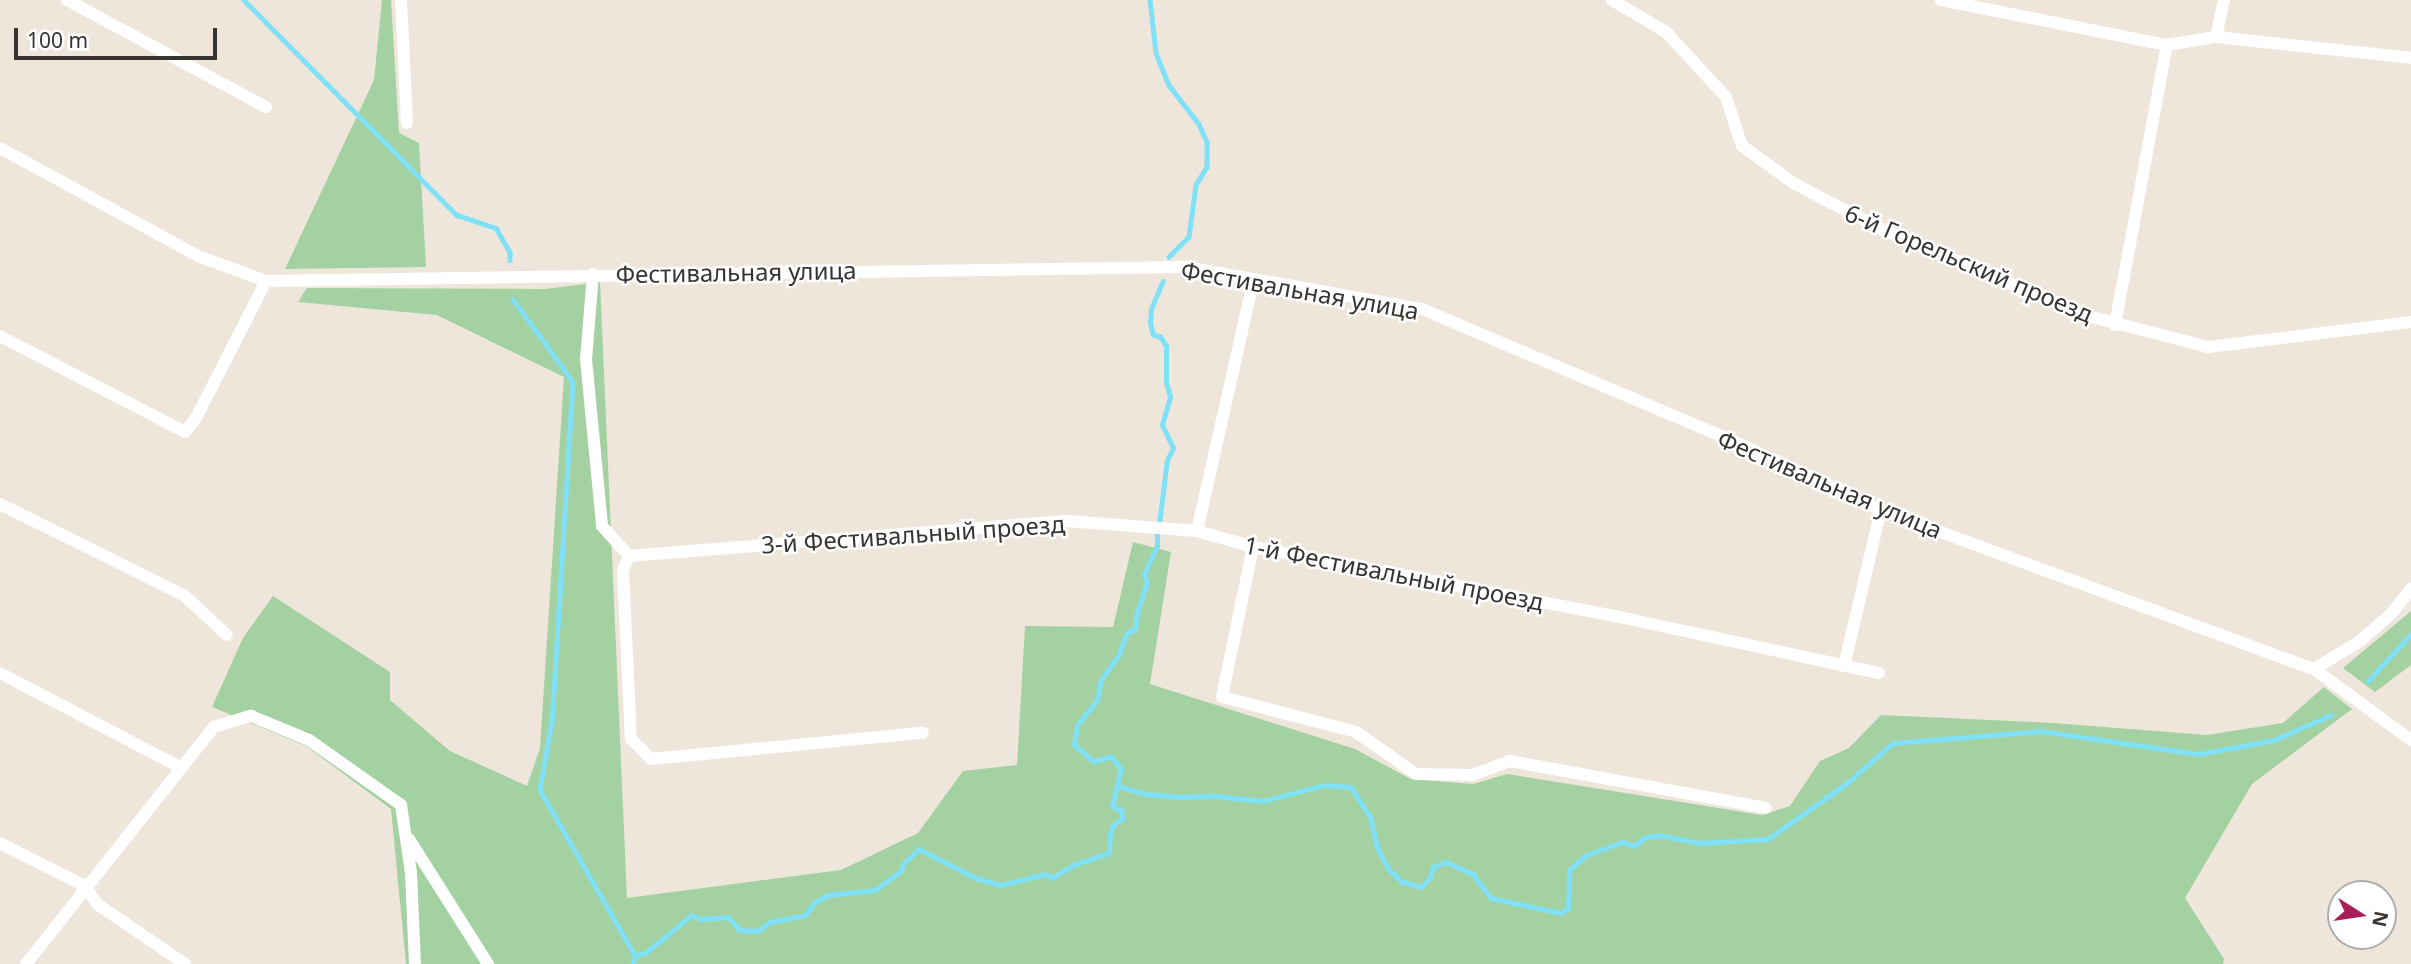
<!DOCTYPE html>
<html>
<head>
<meta charset="utf-8">
<style>
  body { margin:0 }
  #map { position:relative; width:2411px; height:964px; overflow:hidden; background:#efe6db; font-family:"Noto Sans",sans-serif }
  div>[style] { position:absolute }
  .green>* { inset:0; background:#a3d1a1 }
  .stream>* { height:4.5px; margin:-2.25px; padding:0 2.25px; transform-origin:2.25px; border-radius:2.25px; background:#7fe0f7 }
  .street>* { height:12px; margin:-6px; padding:0 6px; transform-origin:6px; border-radius:6px; background:#fff }
  span { translate:-50% -50%; white-space:nowrap; text-align:center; line-height:1.15; -webkit-text-stroke:5px #fff; paint-order:stroke }
  .street-label { font-size:24px; color:#373430 }
  .north { position:absolute; left:2327px; top:880px; width:70px; height:70px; box-sizing:border-box; background:#fff; border:2px solid #afaeac; border-radius:50%; rotate:102deg; font-size:19px; font-weight:700; line-height:28px; text-align:center; color:#373430 }
  .north::after { content:''; display:block; margin:auto; width:24px; height:32px; background:#ab1d59; clip-path:polygon(50% 0,100% 100%,50% 72%,0 100%) }
  .scale { position:absolute; left:14px; top:28px; width:203px; height:32px; box-sizing:border-box; border:4px solid #373430; border-top:0; padding-left:9px; font-size:21px; line-height:24px; white-space:nowrap; color:#373430; -webkit-text-stroke:5px #fff; paint-order:stroke }
</style>
</head>
<body>
<div id="map">
  <div class="green">
    <div style="clip-path:polygon(382px 0,391px 0,399px 133px,419px 143px,426px 267px,285px 269px,374px 80px)"></div>
    <div style="clip-path:polygon(600px 282px,627px 898px,841px 870px,918px 833px,963px 771px,1017px 765px,1025px 626px,1113px 627px,1133px 542px,1171px 552px,1150px 684px,1355px 749px,1411px 779px,1473px 784px,1507px 774px,1762px 815px,1790px 806px,1820px 761px,1849px 748px,1881px 715px,2053px 723px,2207px 735px,2283px 723px,2324px 687px,2352px 709px,2252px 784px,2185px 898px,2224px 959px,2223px 964px,406px 964px,391px 809px,306px 746px,212px 707px,243px 638px,273px 596px,390px 672px,390px 700px,450px 751px,527px 786px,540px 748px,564px 377px,437px 315px,298px 302px,307px 288px,545px 289px)"></div>
    <div style="clip-path:polygon(2411px 611px,2411px 665px,2375px 692px,2343px 668px)"></div>
  </div>
  <div class="stream">
    <div style="left:244px;top:0;width:303px;rotate:45.3deg"></div>
    <div style="left:457px;top:215px;width:41px;rotate:18.4deg"></div>
    <div style="left:496px;top:228px;width:28px;rotate:60deg"></div>
    <div style="left:510px;top:252px;width:8px;rotate:90deg"></div>
    <div style="left:1150px;top:0;width:53px;rotate:83.5deg"></div>
    <div style="left:1156px;top:53px;width:35px;rotate:68deg"></div>
    <div style="left:1169px;top:85px;width:49px;rotate:52.4deg"></div>
    <div style="left:1199px;top:124px;width:20px;rotate:66deg"></div>
    <div style="left:1207px;top:142px;width:25px;rotate:90deg"></div>
    <div style="left:1207px;top:167px;width:21px;rotate:121deg"></div>
    <div style="left:1196px;top:185px;width:52px;rotate:97.7deg"></div>
    <div style="left:1189px;top:237px;width:28px;rotate:135deg"></div>
    <div style="left:513px;top:299px;width:102px;rotate:54.1deg"></div>
    <div style="left:573px;top:382px;width:340px;rotate:93.5deg"></div>
    <div style="left:552px;top:721px;width:70px;rotate:99.9deg"></div>
    <div style="left:540px;top:790px;width:190px;rotate:60.1deg"></div>
    <div style="left:1159px;top:524px;width:64px;rotate:-82.9deg"></div>
    <div style="left:1167px;top:460px;width:13px;rotate:-63deg"></div>
    <div style="left:1173px;top:448px;width:25px;rotate:-116deg"></div>
    <div style="left:1162px;top:425px;width:29px;rotate:-74deg"></div>
    <div style="left:1170px;top:397px;width:15px;rotate:-106deg"></div>
    <div style="left:1166px;top:383px;width:37px;rotate:-90deg"></div>
    <div style="left:1166px;top:346px;width:11px;rotate:-124deg"></div>
    <div style="left:1160px;top:337px;width:7px;rotate:-164deg"></div>
    <div style="left:1153px;top:335px;width:12px;rotate:-104deg"></div>
    <div style="left:1150px;top:323px;width:14px;rotate:-86deg"></div>
    <div style="left:1151px;top:309px;width:30px;rotate:-67deg"></div>
    <div style="left:2368px;top:681px;width:64px;rotate:-47.5deg"></div>
    <div style="left:1118px;top:786px;width:29px;rotate:16deg"></div>
    <div style="left:1146px;top:794px;width:36px;rotate:5deg"></div>
    <div style="left:1182px;top:797px;width:33px;rotate:-2deg"></div>
    <div style="left:1215px;top:796px;width:48px;rotate:5.9deg"></div>
    <div style="left:1263px;top:801px;width:63px;rotate:-14.7deg"></div>
    <div style="left:1324px;top:785px;width:27px;rotate:4deg"></div>
    <div style="left:1351px;top:787px;width:37px;rotate:57deg"></div>
    <div style="left:1371px;top:818px;width:30px;rotate:78deg"></div>
    <div style="left:1377px;top:847px;width:24px;rotate:62deg"></div>
    <div style="left:1388px;top:868px;width:18px;rotate:45deg"></div>
    <div style="left:1401px;top:881px;width:21px;rotate:17deg"></div>
    <div style="left:1421px;top:887px;width:13px;rotate:-45deg"></div>
    <div style="left:1430px;top:878px;width:11px;rotate:-75deg"></div>
    <div style="left:1433px;top:867px;width:14px;rotate:-21deg"></div>
    <div style="left:1446px;top:862px;width:30px;rotate:24deg"></div>
    <div style="left:1473px;top:874px;width:30px;rotate:53deg"></div>
    <div style="left:1491px;top:898px;width:72px;rotate:12.1deg"></div>
    <div style="left:1561px;top:913px;width:9px;rotate:-36deg"></div>
    <div style="left:1568px;top:908px;width:38px;rotate:-88deg"></div>
    <div style="left:1569px;top:870px;width:21px;rotate:-41deg"></div>
    <div style="left:1585px;top:856px;width:40px;rotate:-21deg"></div>
    <div style="left:1622px;top:842px;width:13px;rotate:18deg"></div>
    <div style="left:1634px;top:846px;width:13px;rotate:-39deg"></div>
    <div style="left:1644px;top:838px;width:15px;rotate:-11deg"></div>
    <div style="left:1659px;top:835px;width:41px;rotate:11.3deg"></div>
    <div style="left:1699px;top:843px;width:69px;rotate:-3.3deg"></div>
    <div style="left:1768px;top:839px;width:97px;rotate:-35.3deg"></div>
    <div style="left:1847px;top:783px;width:61px;rotate:-41deg"></div>
    <div style="left:1893px;top:743px;width:148px;rotate:-4.6deg"></div>
    <div style="left:2041px;top:731px;width:160px;rotate:8.3deg"></div>
    <div style="left:2199px;top:754px;width:76px;rotate:-10.6deg"></div>
    <div style="left:2274px;top:740px;width:62px;rotate:-23.7deg"></div>
    <div style="left:633px;top:964px;width:9px;rotate:-77deg"></div>
    <div style="left:635px;top:955px;width:10px;rotate:-11deg"></div>
    <div style="left:645px;top:953px;width:60px;rotate:-39deg"></div>
    <div style="left:692px;top:915px;width:10px;rotate:24deg"></div>
    <div style="left:701px;top:919px;width:27px;rotate:-4deg"></div>
    <div style="left:728px;top:917px;width:18px;rotate:47deg"></div>
    <div style="left:740px;top:930px;width:18px;rotate:3deg"></div>
    <div style="left:758px;top:931px;width:15px;rotate:-37deg"></div>
    <div style="left:770px;top:922px;width:36px;rotate:-11deg"></div>
    <div style="left:805px;top:915px;width:16px;rotate:-52deg"></div>
    <div style="left:815px;top:902px;width:15px;rotate:-28deg"></div>
    <div style="left:828px;top:895px;width:47px;rotate:-6.1deg"></div>
    <div style="left:875px;top:890px;width:32px;rotate:-36deg"></div>
    <div style="left:901px;top:871px;width:7px;rotate:-74deg"></div>
    <div style="left:903px;top:864px;width:22px;rotate:-43deg"></div>
    <div style="left:919px;top:849px;width:64px;rotate:27deg"></div>
    <div style="left:976px;top:878px;width:26px;rotate:16deg"></div>
    <div style="left:1001px;top:885px;width:46px;rotate:-13.7deg"></div>
    <div style="left:1046px;top:874px;width:7px;rotate:34deg"></div>
    <div style="left:1052px;top:878px;width:26px;rotate:-31deg"></div>
    <div style="left:1074px;top:865px;width:37px;rotate:-19deg"></div>
    <div style="left:1109px;top:853px;width:19px;rotate:-87deg"></div>
    <div style="left:1110px;top:834px;width:9px;rotate:-72deg"></div>
    <div style="left:1113px;top:825px;width:11px;rotate:-34deg"></div>
    <div style="left:1122px;top:819px;width:9px;rotate:-96deg"></div>
    <div style="left:1121px;top:810px;width:9px;rotate:-162deg"></div>
    <div style="left:1112px;top:807px;width:39px;rotate:-77deg"></div>
    <div style="left:1121px;top:769px;width:16px;rotate:-130deg"></div>
    <div style="left:1111px;top:757px;width:18px;rotate:164deg"></div>
    <div style="left:1094px;top:762px;width:26px;rotate:-140deg"></div>
    <div style="left:1074px;top:745px;width:20px;rotate:-81deg"></div>
    <div style="left:1077px;top:725px;width:32px;rotate:-51deg"></div>
    <div style="left:1097px;top:700px;width:20px;rotate:-79deg"></div>
    <div style="left:1101px;top:680px;width:32px;rotate:-55deg"></div>
    <div style="left:1119px;top:654px;width:23px;rotate:-70deg"></div>
    <div style="left:1127px;top:632px;width:8px;rotate:-14deg"></div>
    <div style="left:1135px;top:630px;width:14px;rotate:-86deg"></div>
    <div style="left:1136px;top:616px;width:35px;rotate:-72deg"></div>
    <div style="left:1147px;top:583px;width:9px;rotate:-111deg"></div>
    <div style="left:1144px;top:575px;width:32px;rotate:-66deg"></div>
    <div style="left:1157px;top:546px;width:13px;rotate:-90deg"></div>
  </div>
  <div class="street">
    <div style="left:67px;top:0;width:226px;rotate:28.3deg"></div>
    <div style="left:401px;top:0;width:123px;rotate:87.2deg"></div>
    <div style="left:1612px;top:0;width:63px;rotate:30.7deg"></div>
    <div style="left:1666px;top:32px;width:88px;rotate:47.3deg"></div>
    <div style="left:1726px;top:97px;width:52px;rotate:71.9deg"></div>
    <div style="left:1742px;top:146px;width:65px;rotate:35.6deg"></div>
    <div style="left:1795px;top:184px;width:102px;rotate:27.6deg"></div>
    <div style="left:1885px;top:231px;width:224px;rotate:22.6deg"></div>
    <div style="left:2092px;top:317px;width:120px;rotate:14.5deg"></div>
    <div style="left:2208px;top:347px;width:205px;rotate:-7deg"></div>
    <div style="left:1941px;top:0;width:230px;rotate:11.3deg"></div>
    <div style="left:2167px;top:45px;width:50px;rotate:-9.3deg"></div>
    <div style="left:2216px;top:37px;width:196px;rotate:6.1deg"></div>
    <div style="left:2216px;top:37px;width:38px;rotate:-78deg"></div>
    <div style="left:0;top:148px;width:226px;rotate:28.6deg"></div>
    <div style="left:198px;top:256px;width:72px;rotate:20.2deg"></div>
    <div style="left:266px;top:281px;width:920px;rotate:-0.87deg"></div>
    <div style="left:1186px;top:267px;width:240px;rotate:10.1deg"></div>
    <div style="left:1422px;top:309px;width:338px;rotate:23deg"></div>
    <div style="left:1733px;top:441px;width:163px;rotate:25deg"></div>
    <div style="left:1881px;top:510px;width:461px;rotate:20.2deg"></div>
    <div style="left:2314px;top:669px;width:120px;rotate:36.2deg"></div>
    <div style="left:593px;top:274px;width:85px;rotate:94.7deg"></div>
    <div style="left:586px;top:359px;width:168px;rotate:84.5deg"></div>
    <div style="left:602px;top:526px;width:40px;rotate:48deg"></div>
    <div style="left:2115px;top:325px;width:285px;rotate:-79.5deg"></div>
    <div style="left:0;top:336px;width:208px;rotate:27.4deg"></div>
    <div style="left:185px;top:432px;width:18px;rotate:-52deg"></div>
    <div style="left:196px;top:418px;width:154px;rotate:-62.9deg"></div>
    <div style="left:0;top:504px;width:207px;rotate:26.4deg"></div>
    <div style="left:185px;top:596px;width:57px;rotate:42.9deg"></div>
    <div style="left:1197px;top:531px;width:258px;rotate:-77.3deg"></div>
    <div style="left:1253px;top:547px;width:153px;rotate:101.7deg"></div>
    <div style="left:1222px;top:697px;width:138px;rotate:14.6deg"></div>
    <div style="left:1356px;top:732px;width:73px;rotate:35deg"></div>
    <div style="left:1416px;top:774px;width:57px;rotate:1deg"></div>
    <div style="left:1473px;top:775px;width:40px;rotate:-21deg"></div>
    <div style="left:1510px;top:761px;width:260px;rotate:10.4deg"></div>
    <div style="left:629px;top:556px;width:439px;rotate:-4.6deg"></div>
    <div style="left:1067px;top:521px;width:130px;rotate:4.4deg"></div>
    <div style="left:1197px;top:531px;width:58px;rotate:15.9deg"></div>
    <div style="left:1253px;top:547px;width:369px;rotate:10.8deg"></div>
    <div style="left:1615px;top:616px;width:270px;rotate:12.2deg"></div>
    <div style="left:629px;top:556px;width:16px;rotate:112deg"></div>
    <div style="left:623px;top:571px;width:168px;rotate:87.3deg"></div>
    <div style="left:631px;top:739px;width:28px;rotate:45deg"></div>
    <div style="left:651px;top:759px;width:273px;rotate:-5.5deg"></div>
    <div style="left:1844px;top:666px;width:160px;rotate:-76.7deg"></div>
    <div style="left:2314px;top:669px;width:52px;rotate:-31deg"></div>
    <div style="left:2359px;top:642px;width:44px;rotate:-41.3deg"></div>
    <div style="left:2392px;top:613px;width:31px;rotate:-52deg"></div>
    <div style="left:0;top:673px;width:205px;rotate:27.6deg"></div>
    <div style="left:409px;top:839px;width:148px;rotate:57.7deg"></div>
    <div style="left:0;top:843px;width:95px;rotate:26.8deg"></div>
    <div style="left:85px;top:886px;width:22px;rotate:56deg"></div>
    <div style="left:97px;top:904px;width:107px;rotate:34.3deg"></div>
    <div style="left:26px;top:964px;width:303px;rotate:-51.6deg"></div>
    <div style="left:214px;top:727px;width:39px;rotate:-17deg"></div>
    <div style="left:251px;top:716px;width:63px;rotate:22.5deg"></div>
    <div style="left:309px;top:740px;width:113px;rotate:35.2deg"></div>
    <div style="left:401px;top:805px;width:69px;rotate:81.6deg"></div>
    <div style="left:411px;top:873px;width:91px;rotate:87.5deg"></div>
  </div>
  <div class="street-label">
    <span style="left:1969px;top:263px;rotate:23deg">6-й Горельский проезд</span>
    <span style="left:736px;top:272px;rotate:-1deg">Фестивальная улица</span>
    <span style="left:1300px;top:290px;rotate:10deg">Фестивальная улица</span>
    <span style="left:1830px;top:484px;rotate:23deg">Фестивальная улица</span>
    <span style="left:913px;top:534px;rotate:-4deg">3-й Фестивальный проезд</span>
    <span style="left:1394px;top:573px;rotate:11deg">1-й Фестивальный проезд</span>
  </div>
  <div class="north">N</div>
  <div class="scale">100 m</div>
</div>
</body>
</html>
